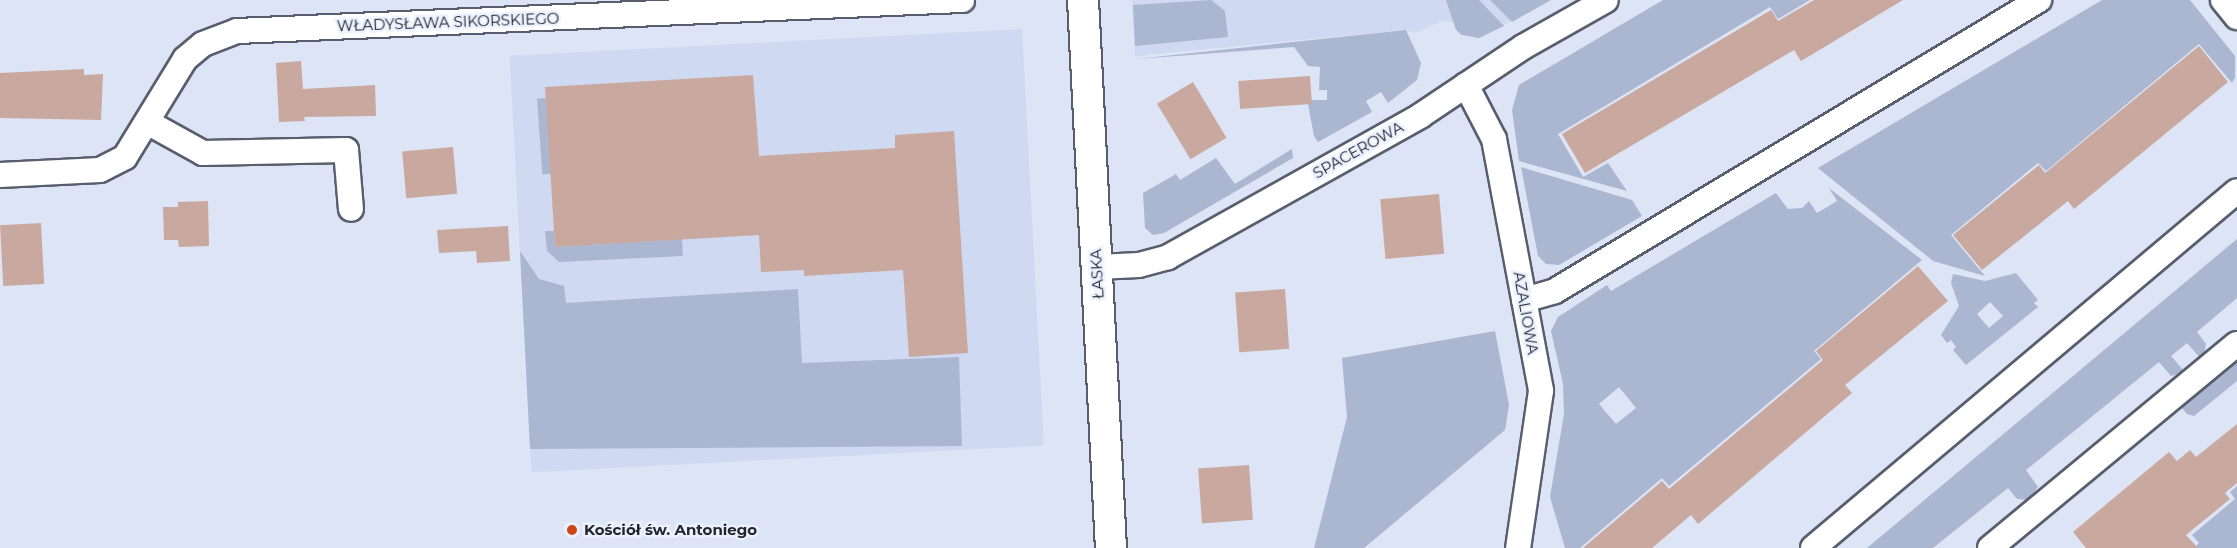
<!DOCTYPE html>
<html>
<head>
<meta charset="utf-8">
<style>
  body { margin:0 }
  #map { position:relative; width:2237px; height:548px; overflow:hidden; background:#dce4f5; font-family:Montserrat,sans-serif }
  div>[style] { position:absolute }
  .built>* { inset:0; background:#cfd9f1; transform-origin:0 0 }
  .green>* { inset:0; background:#abb6d0; transform-origin:0 0 }
  .building>* { inset:0; background:#c9a99f; transform-origin:0 0 }
  .roads { filter:drop-shadow(2px 0 #585e6d) drop-shadow(-2px 0 #585e6d) drop-shadow(0 2px #585e6d) drop-shadow(0 -2px #585e6d) }
  .minor>* { height:24px; margin:-12px; padding:0 12px; transform-origin:12px; border-radius:12px; background:#fff }
  .tertiary>* { height:30px; margin:-15px; padding:0 15px; transform-origin:15px; border-radius:15px; background:#fff }
  .dots>* { width:16px; height:16px; translate:-50% -50%; box-sizing:border-box; border:3px solid #ebf1ff; border-radius:50% }
  span { translate:-50% -50%; white-space:nowrap; text-align:center; line-height:1.15; -webkit-text-stroke:5px #ebf1ff; paint-order:stroke }
  .street-label { font-size:15px; color:#21242a }
  .poi-label { font-size:15px; color:#21242a; font-weight:700 }
  .left { translate:0 -50%; text-align:left }
</style>
</head>
<body>
<div id="map">
  <div class="built">
    <div style="clip-path:polygon(1132px 0,1551px 0,1479px 38px,1462px 35px,1453px 22px,1442px 21px,1415px 33px,1406px 30px,1135px 56px)"></div>
    <div style="left:1022px;top:29px;width:417px;height:513px;rotate:87deg"></div>
  </div>
  <div class="green">
    <div style="clip-path:polygon(1211px 0,1225px 11px,1228px 37px,1135px 46px,1133px 5px)"></div>
    <div style="clip-path:polygon(1446px 0,1479px 0,1504px 26px,1479px 38px,1462px 35px,1456px 30px)"></div>
    <div style="clip-path:polygon(1490px 0,1551px 0,1512px 22px)"></div>
    <div style="clip-path:polygon(1663px 0,1810px 0,1778px 19px,1770px 7px,1558px 134px,1583px 177px,1608px 163px,1627px 191px,1519px 161px,1512px 110px,1519px 85px)"></div>
    <div style="clip-path:polygon(2102px 0,2190px 0,2235px 56px,2235px 78px,2232px 83px,2199px 44px,2046px 171px,2038px 163px,1951px 235px,1985px 276px,1933px 261px,1818px 168px)"></div>
    <div style="clip-path:polygon(1406px 30px,1421px 63px,1417px 80px,1388px 103px,1381px 92px,1366px 101px,1372px 112px,1318px 142px,1314px 136px,1308px 104px,1312px 100px,1327px 100px,1327px 90px,1319px 90px,1320px 67px,1308px 66px,1294px 47px,1136px 59px)"></div>
    <div style="left:546px;top:98px;width:76px;height:9px;rotate:86deg"></div>
    <div style="clip-path:polygon(1292px 149px,1293px 158px,1164px 233px,1153px 235px,1145px 228px,1143px 193px,1176px 174px,1180px 180px,1216px 158px,1235px 184px)"></div>
    <div style="clip-path:polygon(1521px 167px,1632px 200px,1642px 216px,1559px 265px,1546px 264px,1538px 256px)"></div>
    <div style="clip-path:polygon(evenodd,1829px 188px,1922px 260px,1814px 351px,1821px 359px,1669px 486px,1662px 478px,1580px 548px,1565px 548px,1550px 497px,1564px 414px,1563px 384px,1551px 331px,1558px 317px,1607px 285px,1611px 291px,1776px 193px,1788px 209px,1802px 208px,1809px 201px,1817px 213px,1837px 201px,1829px 188px,1619px 387px,1636px 408px,1616px 424px,1599px 404px,1619px 387px)"></div>
    <div style="clip-path:polygon(545px 231px,554px 231px,555px 247px,682px 239px,683px 256px,559px 262px,547px 251px)"></div>
    <div style="clip-path:polygon(2237px 239px,2237px 298px,2197px 332px,2206px 344px,2204px 356px,2201px 359px,2187px 343px,2171px 356px,2185px 372px,2171px 376px,2159px 362px,2026px 470px,2038px 487px,2028px 500px,2017px 499px,2008px 488px,1933px 548px,1867px 548px)"></div>
    <div style="clip-path:polygon(520px 251px,539px 279px,564px 286px,566px 303px,798px 289px,802px 363px,959px 357px,962px 446px,530px 449px)"></div>
    <div style="clip-path:polygon(evenodd,2016px 273px,2038px 300px,2034px 303px,2038px 307px,1966px 365px,1953px 350px,1956px 347px,1951px 340px,1947px 343px,1941px 335px,1959px 306px,1951px 283px,1953px 274px,1985px 281px,2016px 273px,1990px 302px,2003px 316px,1989px 328px,1977px 314px,1990px 302px)"></div>
    <div style="clip-path:polygon(1495px 331px,1509px 405px,1505px 430px,1364px 548px,1314px 548px,1347px 417px,1342px 358px)"></div>
    <div style="clip-path:polygon(2237px 361px,2237px 381px,2194px 416px,2187px 414px,2181px 407px)"></div>
    <div style="clip-path:polygon(2237px 486px,2237px 548px,2194px 548px,2199px 543px,2192px 535px,2235px 499px,2230px 492px)"></div>
  </div>
  <div class="building">
    <div style="clip-path:polygon(1814px 0,1903px 0,1801px 61px,1794px 50px,1585px 173px,1562px 134px,1771px 10px,1778px 21px)"></div>
    <div style="clip-path:polygon(2199px 46px,2228px 82px,2074px 209px,2068px 201px,1982px 270px,1953px 235px,2039px 165px,2045px 173px)"></div>
    <div style="clip-path:polygon(301px 61px,303px 89px,375px 85px,376px 116px,304px 117px,305px 121px,279px 122px,276px 63px)"></div>
    <div style="clip-path:polygon(84px 69px,84px 75px,103px 74px,101px 120px,0 118px,0 73px)"></div>
    <div style="clip-path:polygon(753px 75px,759px 156px,895px 148px,895px 135px,954px 131px,968px 353px,909px 357px,903px 270px,804px 276px,804px 270px,761px 272px,759px 235px,555px 247px,545px 87px)"></div>
    <div style="left:1310px;top:76px;width:28px;height:72px;rotate:86deg"></div>
    <div style="left:1193px;top:82px;width:65px;height:42px;rotate:59deg"></div>
    <div style="left:453px;top:147px;width:47px;height:51px;rotate:85deg"></div>
    <div style="left:1439px;top:194px;width:60px;height:59px;rotate:85deg"></div>
    <div style="clip-path:polygon(208px 201px,209px 246px,179px 247px,178px 240px,164px 240px,163px 207px,178px 207px,178px 202px)"></div>
    <div style="left:41px;top:223px;width:61px;height:41px;rotate:87deg"></div>
    <div style="clip-path:polygon(508px 226px,510px 261px,477px 263px,476px 251px,439px 253px,437px 230px)"></div>
    <div style="clip-path:polygon(1918px 266px,1948px 301px,1845px 385px,1852px 393px,1698px 524px,1691px 515px,1652px 548px,1583px 548px,1662px 481px,1669px 489px,1823px 360px,1816px 351px)"></div>
    <div style="left:1285px;top:289px;width:60px;height:50px;rotate:86deg"></div>
    <div style="clip-path:polygon(2237px 424px,2237px 483px,2225px 493px,2230px 499px,2186px 535px,2198px 548px,2086px 548px,2073px 532px,2169px 452px,2177px 461px,2190px 450px,2196px 457px)"></div>
    <div style="left:1249px;top:465px;width:55px;height:51px;rotate:86deg"></div>
  </div>
  <div class="roads">
    <div class="minor">
      <div style="left:2223px;top:0;width:22px;rotate:51deg"></div>
      <div style="left:1466px;top:85px;width:61px;rotate:62.6deg"></div>
      <div style="left:1494px;top:139px;width:256px;rotate:79.4deg"></div>
      <div style="left:1541px;top:391px;width:159px;rotate:98.3deg"></div>
      <div style="left:147px;top:122px;width:64px;rotate:29deg"></div>
      <div style="left:203px;top:153px;width:143px;rotate:-1.2deg"></div>
      <div style="left:346px;top:150px;width:59px;rotate:85.2deg"></div>
      <div style="left:0;top:175px;width:100px;rotate:-2.9deg"></div>
      <div style="left:100px;top:170px;width:28px;rotate:-27deg"></div>
      <div style="left:125px;top:157px;width:115px;rotate:-58.5deg"></div>
      <div style="left:185px;top:59px;width:23px;rotate:-40deg"></div>
      <div style="left:203px;top:44px;width:36px;rotate:-21deg"></div>
      <div style="left:237px;top:31px;width:726px;rotate:-2.45deg"></div>
      <div style="left:1097px;top:267px;width:42px;rotate:-2.7deg"></div>
      <div style="left:1139px;top:265px;width:30px;rotate:-15deg"></div>
      <div style="left:1168px;top:257px;width:289px;rotate:-29.2deg"></div>
      <div style="left:1420px;top:116px;width:124px;rotate:-33.8deg"></div>
      <div style="left:1523px;top:47px;width:95px;rotate:-29.5deg"></div>
      <div style="left:1524px;top:300px;width:32px;rotate:-16deg"></div>
      <div style="left:1555px;top:291px;width:565px;rotate:-31.02deg"></div>
      <div style="left:1813px;top:548px;width:554px;rotate:-40.1deg"></div>
      <div style="left:1990px;top:548px;width:320px;rotate:-39.6deg"></div>
    </div>
    <div class="tertiary">
      <div style="left:1083px;top:0;width:549px;rotate:87.08deg"></div>
    </div>
  </div>
  <div class="dots">
    <div style="left:572px;top:530px;background:#cd4515"></div>
  </div>
  <div class="street-label">
    <span style="left:448px;top:22px;rotate:-2deg">WŁADYSŁAWA SIKORSKIEGO</span>
    <span style="left:1358px;top:150px;rotate:-29deg">SPACEROWA</span>
    <span style="left:1097px;top:274px;rotate:-93deg">ŁASKA</span>
    <span style="left:1526px;top:313px;rotate:80deg">AZALIOWA</span>
  </div>
  <div class="poi-label">
    <span class="left" style="left:584px;top:530px">Kościół św. Antoniego</span>
  </div>
</div>
</body>
</html>
